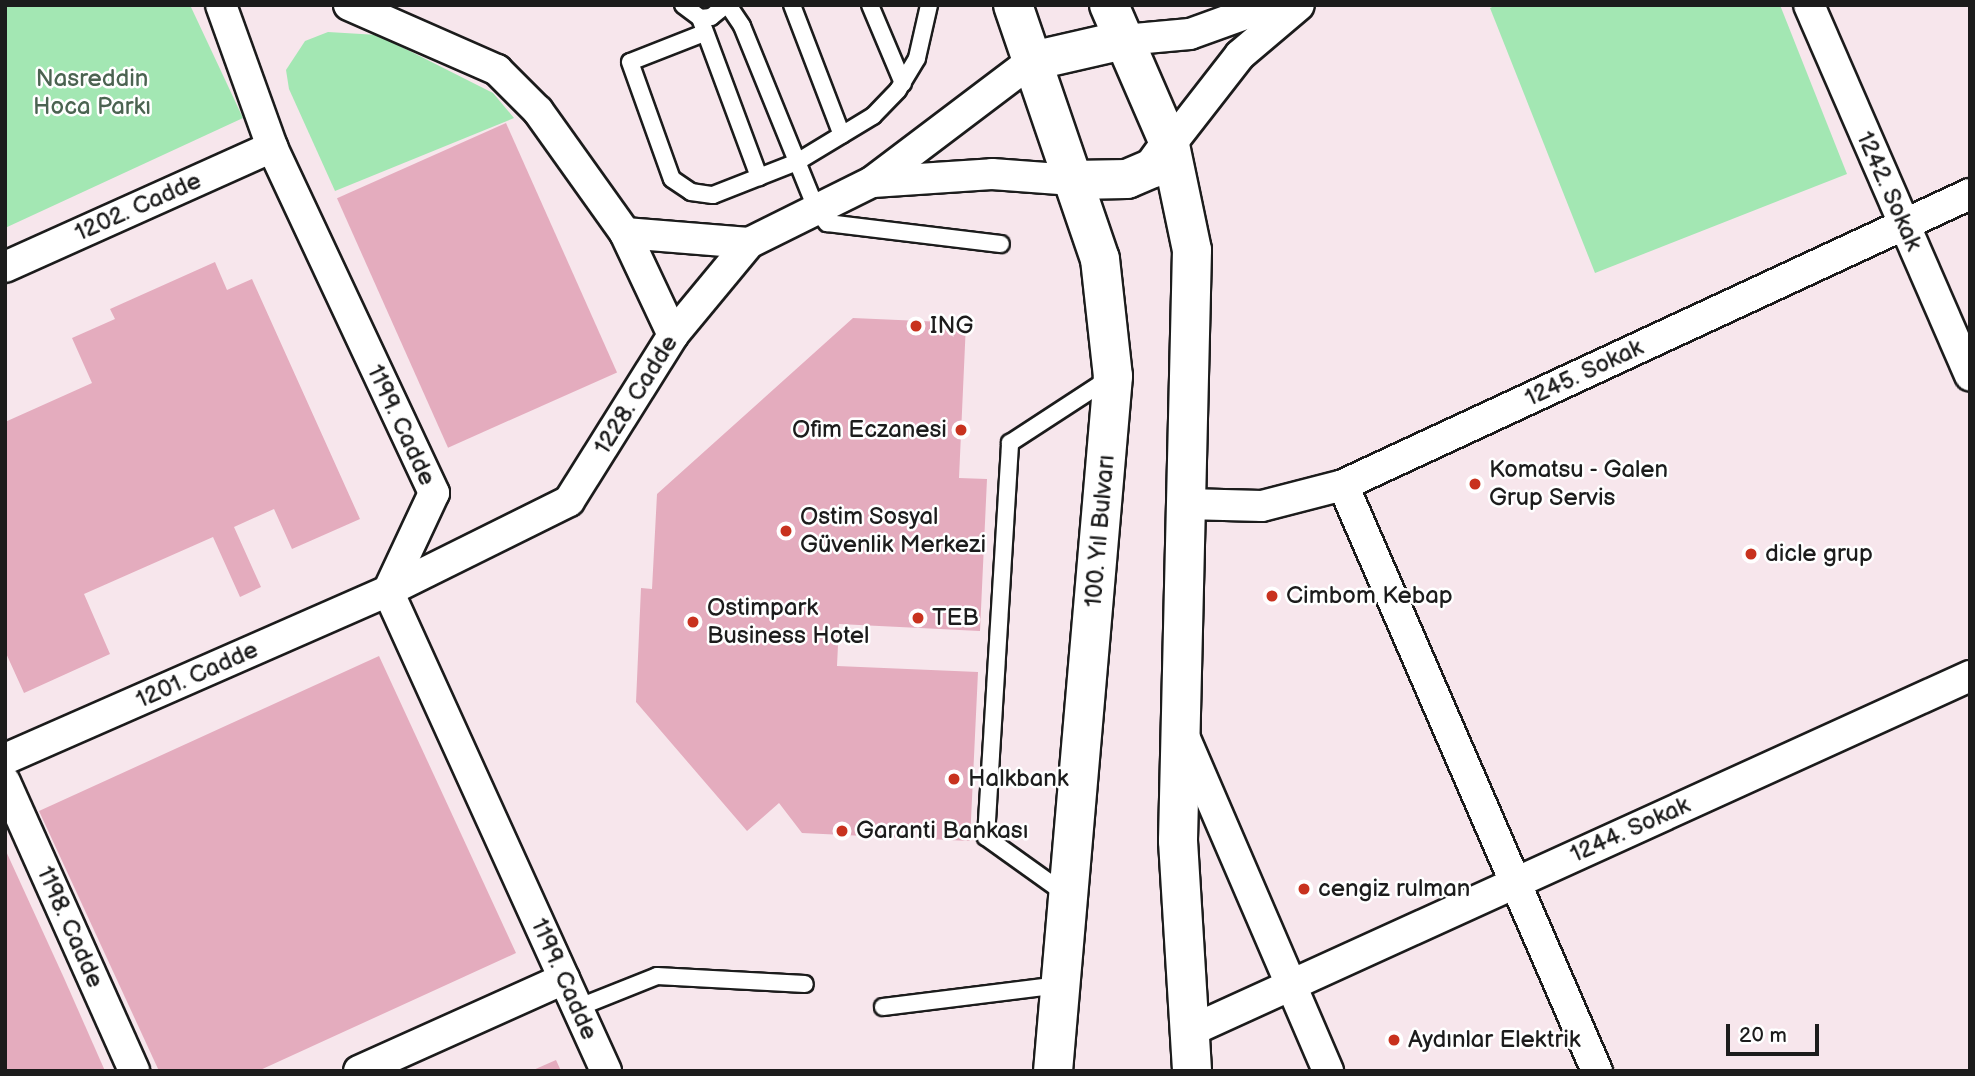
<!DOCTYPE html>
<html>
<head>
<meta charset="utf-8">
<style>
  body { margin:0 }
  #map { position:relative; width:1975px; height:1076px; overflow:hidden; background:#f7e6ec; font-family:"Balsamiq Sans",sans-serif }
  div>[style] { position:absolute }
  .green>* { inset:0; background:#a3e7b3 }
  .building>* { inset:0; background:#e4acbe; transform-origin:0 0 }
  .roads { filter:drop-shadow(2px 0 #1c1c1c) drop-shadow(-2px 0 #1c1c1c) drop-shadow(0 2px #1c1c1c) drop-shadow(0 -2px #1c1c1c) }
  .service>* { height:16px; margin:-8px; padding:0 8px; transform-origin:8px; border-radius:8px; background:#fff }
  .minor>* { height:30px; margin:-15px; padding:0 15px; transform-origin:15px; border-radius:15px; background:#fff }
  .secondary>* { height:38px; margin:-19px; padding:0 19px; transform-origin:19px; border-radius:19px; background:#fff }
  .dots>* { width:19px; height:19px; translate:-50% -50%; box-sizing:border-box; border:4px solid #fff; border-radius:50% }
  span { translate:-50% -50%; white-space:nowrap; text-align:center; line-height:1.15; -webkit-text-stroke:5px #fff; paint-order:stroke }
  .park-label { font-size:24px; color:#4b6351 }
  .street-label { font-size:24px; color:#1c1c1c }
  .poi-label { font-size:24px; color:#1c1c1c }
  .left { translate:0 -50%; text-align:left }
  .right { translate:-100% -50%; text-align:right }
  .frame { position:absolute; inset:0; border:7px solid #1c1c1c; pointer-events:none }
  .scale { position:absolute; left:1726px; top:1024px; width:93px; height:32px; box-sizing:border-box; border:4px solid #1c1c1c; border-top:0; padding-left:9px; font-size:21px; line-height:24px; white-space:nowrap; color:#1c1c1c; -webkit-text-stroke:5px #fff; paint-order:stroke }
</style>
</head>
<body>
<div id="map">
  <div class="green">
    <div style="clip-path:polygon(5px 5px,190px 5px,243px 118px,5px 228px)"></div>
    <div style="clip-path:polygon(1497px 5px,1780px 5px,1847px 174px,1595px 273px,1490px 8px)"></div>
    <div style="clip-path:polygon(328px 32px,378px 35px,493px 93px,514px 118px,335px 191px,289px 89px,286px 70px,305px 41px)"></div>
  </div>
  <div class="building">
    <div style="left:506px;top:123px;width:273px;height:185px;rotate:66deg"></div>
    <div style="clip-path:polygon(215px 262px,227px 290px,252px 279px,360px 519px,292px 549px,274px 509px,234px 527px,261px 587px,240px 597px,213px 537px,84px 594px,110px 654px,24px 693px,5px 651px,5px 422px,92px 383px,72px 338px,115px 319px,110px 309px)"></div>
    <div style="clip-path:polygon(853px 318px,966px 323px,959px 478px,987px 479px,980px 631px,839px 624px,837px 666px,978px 672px,970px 841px,802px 833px,779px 803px,747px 831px,636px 702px,641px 588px,652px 589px,657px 494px)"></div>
    <div style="clip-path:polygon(379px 656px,516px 953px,258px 1071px,159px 1071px,39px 811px)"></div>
    <div style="clip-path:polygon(5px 849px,64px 978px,105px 1071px,5px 1071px)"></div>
    <div style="clip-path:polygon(556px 1060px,561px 1071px,531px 1071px)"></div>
  </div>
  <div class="roads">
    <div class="service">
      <div style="left:683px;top:5px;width:21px;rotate:37deg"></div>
      <div style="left:700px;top:18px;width:11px;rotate:-5deg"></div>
      <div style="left:711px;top:17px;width:19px;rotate:-39deg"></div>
      <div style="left:728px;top:5px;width:25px;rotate:56deg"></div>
      <div style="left:742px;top:26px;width:200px;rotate:67.9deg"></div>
      <div style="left:817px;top:211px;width:16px;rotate:50deg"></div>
      <div style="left:827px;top:223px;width:175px;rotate:6.9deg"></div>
      <div style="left:792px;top:5px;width:139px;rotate:69deg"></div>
      <div style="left:870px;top:5px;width:85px;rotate:67.1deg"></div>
      <div style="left:700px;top:18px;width:170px;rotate:69.6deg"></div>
      <div style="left:704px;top:33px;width:79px;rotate:158.6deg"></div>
      <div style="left:630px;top:62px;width:124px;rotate:70.3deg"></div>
      <div style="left:672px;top:179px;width:23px;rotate:34deg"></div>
      <div style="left:691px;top:192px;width:22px;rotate:8deg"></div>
      <div style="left:713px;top:195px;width:90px;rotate:-21.4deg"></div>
      <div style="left:797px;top:162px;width:89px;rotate:-31.2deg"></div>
      <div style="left:873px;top:116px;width:36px;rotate:-46deg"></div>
      <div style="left:898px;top:90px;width:37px;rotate:-59deg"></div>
      <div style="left:917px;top:58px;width:54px;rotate:-77.2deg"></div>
      <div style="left:1067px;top:895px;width:100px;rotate:-144.4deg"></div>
      <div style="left:986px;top:837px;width:395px;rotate:-86.5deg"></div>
      <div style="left:1010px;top:443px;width:117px;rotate:-33.1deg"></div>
      <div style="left:883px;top:1007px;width:178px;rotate:-7.1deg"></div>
      <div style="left:577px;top:1008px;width:86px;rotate:-21.8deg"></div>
      <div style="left:657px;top:976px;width:148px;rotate:3.1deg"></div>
    </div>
    <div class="minor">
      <div style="left:221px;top:5px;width:151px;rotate:70.2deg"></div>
      <div style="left:272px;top:147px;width:382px;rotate:64.9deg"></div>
      <div style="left:434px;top:493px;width:108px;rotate:115.1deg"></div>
      <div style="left:388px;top:591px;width:527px;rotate:65.57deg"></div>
      <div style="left:349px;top:5px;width:162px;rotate:23.7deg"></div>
      <div style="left:497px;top:70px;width:58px;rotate:45deg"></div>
      <div style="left:538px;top:111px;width:150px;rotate:54.5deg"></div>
      <div style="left:625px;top:233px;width:113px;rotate:64.8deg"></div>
      <div style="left:1809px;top:5px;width:404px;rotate:66.5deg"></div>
      <div style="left:1124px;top:40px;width:66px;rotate:-5.2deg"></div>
      <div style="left:1190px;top:34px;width:85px;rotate:-19.9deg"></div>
      <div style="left:1170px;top:145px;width:114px;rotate:-52.1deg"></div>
      <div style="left:1240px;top:55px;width:77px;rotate:-40.3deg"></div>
      <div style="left:873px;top:182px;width:119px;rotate:-3.8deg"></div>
      <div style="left:992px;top:174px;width:81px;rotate:4.2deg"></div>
      <div style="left:625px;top:233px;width:124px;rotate:4.6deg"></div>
      <div style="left:5px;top:267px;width:293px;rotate:-24.2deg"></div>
      <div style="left:1343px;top:485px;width:639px;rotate:66.57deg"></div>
      <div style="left:1186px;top:504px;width:76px;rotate:1.5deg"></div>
      <div style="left:1262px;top:506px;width:84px;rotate:-14.5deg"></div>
      <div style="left:1343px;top:485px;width:691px;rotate:-24.9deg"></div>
      <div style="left:1183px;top:734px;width:367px;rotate:66.7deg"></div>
      <div style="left:5px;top:759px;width:418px;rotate:-23.7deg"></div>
      <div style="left:388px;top:591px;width:202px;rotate:-26.4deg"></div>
      <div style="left:569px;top:501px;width:196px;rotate:-57.9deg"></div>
      <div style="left:673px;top:335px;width:119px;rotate:-50.4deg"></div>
      <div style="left:749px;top:243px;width:137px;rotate:-26.4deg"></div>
      <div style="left:872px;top:182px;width:201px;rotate:-37.1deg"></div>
      <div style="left:5px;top:782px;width:316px;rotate:65.9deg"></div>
      <div style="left:1188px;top:1032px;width:859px;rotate:-24.48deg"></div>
      <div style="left:359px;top:1071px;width:225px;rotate:-24.2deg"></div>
    </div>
    <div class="secondary">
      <div style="left:1013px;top:5px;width:268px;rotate:71.1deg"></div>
      <div style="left:1100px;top:259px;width:118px;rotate:83.7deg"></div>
      <div style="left:1113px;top:376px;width:698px;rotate:94.93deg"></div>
      <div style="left:1109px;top:5px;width:153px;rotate:66.5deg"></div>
      <div style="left:1170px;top:145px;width:107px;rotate:78.2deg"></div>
      <div style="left:1192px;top:250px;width:591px;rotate:91.36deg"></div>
      <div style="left:1178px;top:841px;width:230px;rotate:86.5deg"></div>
      <div style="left:1032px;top:61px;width:94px;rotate:-12.9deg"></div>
      <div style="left:1073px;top:180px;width:54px;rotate:-1.1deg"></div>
      <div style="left:1127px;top:179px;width:28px;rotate:-23deg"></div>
      <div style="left:1153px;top:168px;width:29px;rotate:-54deg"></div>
    </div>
  </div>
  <div class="dots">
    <div style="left:916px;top:326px;background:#c8321e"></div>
    <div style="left:961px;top:430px;background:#c8321e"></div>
    <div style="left:1475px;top:484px;background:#c8321e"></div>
    <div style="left:786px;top:531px;background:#c8321e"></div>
    <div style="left:1751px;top:554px;background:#c8321e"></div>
    <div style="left:1272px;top:596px;background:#c8321e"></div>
    <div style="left:918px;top:618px;background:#c8321e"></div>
    <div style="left:693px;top:622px;background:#c8321e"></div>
    <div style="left:954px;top:779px;background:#c8321e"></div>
    <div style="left:842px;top:831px;background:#c8321e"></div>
    <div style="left:1304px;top:889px;background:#c8321e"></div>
    <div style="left:1394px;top:1040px;background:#c8321e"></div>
  </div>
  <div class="park-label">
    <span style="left:92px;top:93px">Nasreddin<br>Hoca Parkı</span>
  </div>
  <div class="street-label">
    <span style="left:1889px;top:191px;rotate:66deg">1242. Sokak</span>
    <span style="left:138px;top:207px;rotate:-24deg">1202. Cadde</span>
    <span style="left:1584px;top:373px;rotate:-25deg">1245. Sokak</span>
    <span style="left:636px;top:395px;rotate:-58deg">1228. Cadde</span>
    <span style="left:401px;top:425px;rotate:65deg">1199. Cadde</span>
    <span style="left:1100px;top:531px;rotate:-85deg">100. Yıl Bulvarı</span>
    <span style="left:197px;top:675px;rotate:-24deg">1201. Cadde</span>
    <span style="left:1630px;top:830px;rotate:-24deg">1244. Sokak</span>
    <span style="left:70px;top:927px;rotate:66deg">1198. Cadde</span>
    <span style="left:564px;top:979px;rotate:66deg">1199. Cadde</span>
  </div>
  <div class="poi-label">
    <span class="left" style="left:930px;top:326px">ING</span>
    <span class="right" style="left:947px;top:430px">Ofim Eczanesi</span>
    <span class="left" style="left:1489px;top:484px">Komatsu - Galen<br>Grup Servis</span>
    <span class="left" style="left:800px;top:531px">Ostim Sosyal<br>Güvenlik Merkezi</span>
    <span class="left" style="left:1765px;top:554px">dicle grup</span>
    <span class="left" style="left:1286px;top:596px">Cimbom Kebap</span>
    <span class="left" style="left:707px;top:622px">Ostimpark<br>Business Hotel</span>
    <span class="left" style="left:932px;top:618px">TEB</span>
    <span class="left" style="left:968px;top:779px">Halkbank</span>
    <span class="left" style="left:856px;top:831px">Garanti Bankası</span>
    <span class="left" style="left:1318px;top:889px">cengiz rulman</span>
    <span class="left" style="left:1408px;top:1040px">Aydınlar Elektrik</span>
  </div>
  <div class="frame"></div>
  <div class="scale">20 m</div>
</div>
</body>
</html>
